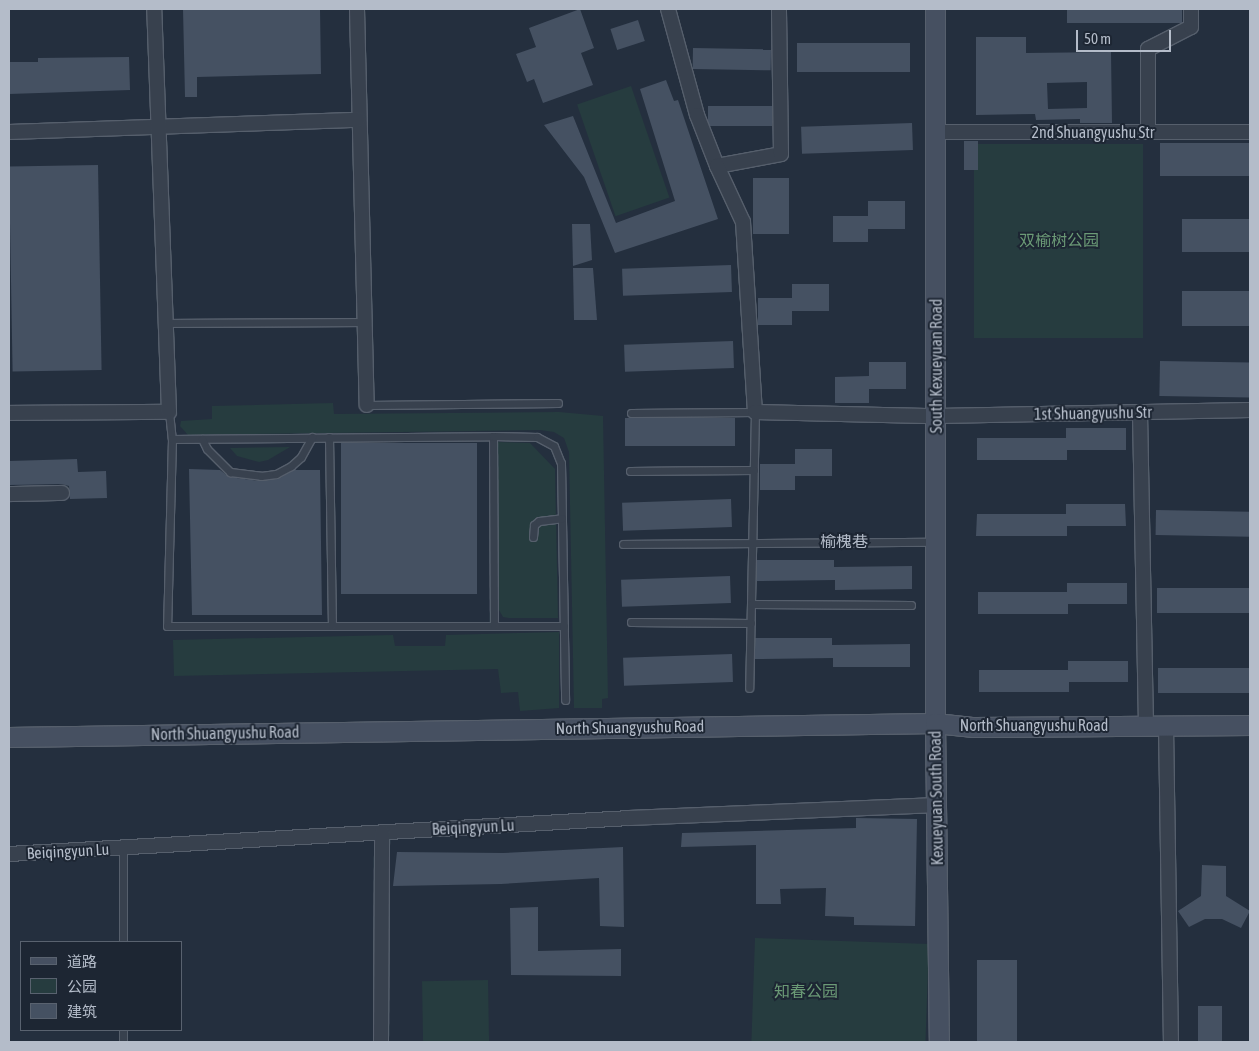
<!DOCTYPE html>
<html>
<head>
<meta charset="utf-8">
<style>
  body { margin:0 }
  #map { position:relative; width:1259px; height:1051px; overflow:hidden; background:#242f3e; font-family:"Asap Condensed","Noto Sans SC",sans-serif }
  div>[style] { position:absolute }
  .green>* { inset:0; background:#263c3f; transform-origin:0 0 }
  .building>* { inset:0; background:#455162; transform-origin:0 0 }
  .roads { filter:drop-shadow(1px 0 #565f6c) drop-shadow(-1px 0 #565f6c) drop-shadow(0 1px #565f6c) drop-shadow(0 -1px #565f6c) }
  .lane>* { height:7px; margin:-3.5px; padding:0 3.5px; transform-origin:3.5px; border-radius:3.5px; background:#38414e }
  .street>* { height:14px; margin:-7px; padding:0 7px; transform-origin:7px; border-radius:7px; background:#38414e }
  .secondary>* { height:19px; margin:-9.5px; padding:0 9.5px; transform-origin:9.5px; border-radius:9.5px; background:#465061 }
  span { translate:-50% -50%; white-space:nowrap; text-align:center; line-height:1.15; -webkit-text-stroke:4px #1d2633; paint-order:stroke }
  .street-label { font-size:16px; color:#b4bcc9 }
  .park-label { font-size:16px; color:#6b9a76 }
  .frame { position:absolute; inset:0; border:10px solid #b4bcc9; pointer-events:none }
  .legend { position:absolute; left:20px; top:941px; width:162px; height:90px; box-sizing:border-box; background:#1d2633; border:1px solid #59626f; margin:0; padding:6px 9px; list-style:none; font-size:15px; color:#b4bcc9 }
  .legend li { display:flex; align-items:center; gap:10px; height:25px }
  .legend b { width:25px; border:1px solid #59626f }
  .scale { position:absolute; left:1076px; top:30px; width:95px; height:22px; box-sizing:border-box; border:2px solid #b4bcc9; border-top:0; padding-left:6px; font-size:15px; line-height:18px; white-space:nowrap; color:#b4bcc9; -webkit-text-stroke:4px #1d2633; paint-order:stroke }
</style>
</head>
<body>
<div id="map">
  <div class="green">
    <div style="left:631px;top:86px;width:118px;height:57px;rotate:71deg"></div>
    <div style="left:974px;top:144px;width:169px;height:194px"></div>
    <div style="clip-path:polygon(333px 403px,334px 414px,559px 412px,603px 416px,608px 698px,602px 699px,602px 708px,574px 708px,569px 452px,564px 438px,554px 432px,540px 430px,188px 435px,180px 426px,181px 421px,212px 419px,212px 406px)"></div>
    <div style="clip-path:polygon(498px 442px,530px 443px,555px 469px,558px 618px,509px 618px,503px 617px,499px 610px)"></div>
    <div style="clip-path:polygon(290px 447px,268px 460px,259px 462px,237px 456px,230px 448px)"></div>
    <div style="clip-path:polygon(559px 632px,559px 708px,520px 711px,518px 692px,501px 693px,498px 669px,174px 676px,173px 640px,393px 635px,395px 646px,445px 646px,446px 635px)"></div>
    <div style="left:755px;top:938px;width:174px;height:104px;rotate:2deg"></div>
    <div style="left:488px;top:980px;width:62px;height:66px;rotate:89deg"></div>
  </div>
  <div class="building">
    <div style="clip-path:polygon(183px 9px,320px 9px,321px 74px,197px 77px,197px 97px,185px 97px)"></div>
    <div style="clip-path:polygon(580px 9px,594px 48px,581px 53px,593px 85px,543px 103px,534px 79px,527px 82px,516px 54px,536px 47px,529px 28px)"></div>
    <div style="left:1067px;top:9px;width:115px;height:14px"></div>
    <div style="left:638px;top:20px;width:22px;height:29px;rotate:72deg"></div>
    <div style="clip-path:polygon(evenodd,976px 37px,1026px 37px,1026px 53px,1111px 52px,1112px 123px,1080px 123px,1080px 119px,1036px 120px,1035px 114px,976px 115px,976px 37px,1087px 82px,1087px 108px,1048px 109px,1047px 83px,1087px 82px)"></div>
    <div style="left:910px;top:43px;width:29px;height:113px;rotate:90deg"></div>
    <div style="left:693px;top:48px;width:78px;height:21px;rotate:1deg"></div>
    <div style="clip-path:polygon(129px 57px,130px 90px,9px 94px,9px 62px,38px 62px,38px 58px)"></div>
    <div style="clip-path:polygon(666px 80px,674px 101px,678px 100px,718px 219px,615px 253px,584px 177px,544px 125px,573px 116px,616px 223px,675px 201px,640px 89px)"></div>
    <div style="left:708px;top:106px;width:64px;height:20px"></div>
    <div style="left:912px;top:123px;width:27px;height:111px;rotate:88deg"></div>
    <div style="left:964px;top:141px;width:14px;height:29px"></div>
    <div style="left:1160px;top:143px;width:90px;height:33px"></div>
    <div style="left:98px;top:165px;width:205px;height:89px;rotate:89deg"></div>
    <div style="left:753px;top:178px;width:36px;height:56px"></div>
    <div style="clip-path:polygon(868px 201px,905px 201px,905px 229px,868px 229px,868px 242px,833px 242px,833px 216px,868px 216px)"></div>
    <div style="left:1182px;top:219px;width:68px;height:33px"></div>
    <div style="clip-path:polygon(572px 224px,590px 224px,592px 260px,573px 266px)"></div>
    <div style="left:731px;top:265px;width:27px;height:109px;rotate:88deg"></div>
    <div style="clip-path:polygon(573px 268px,593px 268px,597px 320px,574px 320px)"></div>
    <div style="clip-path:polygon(792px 284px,829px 284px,829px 311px,792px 311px,792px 325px,758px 325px,758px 298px,792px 298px)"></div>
    <div style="left:1182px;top:291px;width:68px;height:35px"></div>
    <div style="left:733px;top:341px;width:27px;height:109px;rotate:88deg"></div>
    <div style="left:1160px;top:361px;width:90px;height:35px;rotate:1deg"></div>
    <div style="clip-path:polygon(869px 362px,906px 362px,906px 389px,869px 389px,869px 403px,835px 403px,835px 377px,869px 376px)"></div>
    <div style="left:735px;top:418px;width:28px;height:110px;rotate:90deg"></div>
    <div style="clip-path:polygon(1066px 428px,1126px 428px,1126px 450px,1067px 450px,1067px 460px,977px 460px,977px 438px,1066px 438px)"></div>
    <div style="left:341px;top:443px;width:136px;height:151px"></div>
    <div style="clip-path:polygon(795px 449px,832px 449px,832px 476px,795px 476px,795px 490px,760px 490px,760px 464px,795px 464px)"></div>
    <div style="clip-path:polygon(77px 459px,78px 472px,106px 471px,107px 498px,70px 499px,69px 486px,62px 484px,9px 485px,9px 461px)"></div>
    <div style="clip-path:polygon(189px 469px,220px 470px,229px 477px,261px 481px,278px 479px,294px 470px,320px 470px,322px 615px,192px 615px)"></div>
    <div style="left:731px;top:499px;width:28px;height:109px;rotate:88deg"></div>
    <div style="clip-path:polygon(1066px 504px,1125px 504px,1126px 526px,1067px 526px,1067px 536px,976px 536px,977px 514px,1066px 514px)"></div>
    <div style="left:1156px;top:510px;width:94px;height:25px;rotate:1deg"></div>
    <div style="clip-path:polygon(757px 560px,834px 560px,834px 567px,912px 566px,912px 589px,835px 590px,835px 580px,757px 581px)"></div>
    <div style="left:730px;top:576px;width:27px;height:109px;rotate:88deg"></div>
    <div style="clip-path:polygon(1067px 583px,1127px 583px,1127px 604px,1068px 604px,1068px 614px,978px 614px,978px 592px,1067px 592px)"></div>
    <div style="left:1157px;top:588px;width:93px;height:25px"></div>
    <div style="clip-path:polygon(755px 638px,832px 638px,832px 645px,910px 644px,910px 667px,833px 667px,833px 658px,755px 659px)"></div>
    <div style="left:732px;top:654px;width:28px;height:109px;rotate:88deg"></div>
    <div style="clip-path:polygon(1068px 661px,1128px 661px,1128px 682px,1069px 682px,1069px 692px,979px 692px,979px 670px,1068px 670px)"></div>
    <div style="left:1158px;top:668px;width:92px;height:25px"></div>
    <div style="clip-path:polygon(856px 818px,917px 819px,915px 926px,854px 925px,854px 917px,825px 916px,826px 888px,780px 889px,781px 904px,756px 904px,756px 845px,681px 847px,682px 833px,856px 828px)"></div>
    <div style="clip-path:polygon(623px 847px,624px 927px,600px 926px,599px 878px,501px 884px,393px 886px,397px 852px,503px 853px)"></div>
    <div style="clip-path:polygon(1202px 865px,1226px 866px,1226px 896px,1250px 911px,1241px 928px,1222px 919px,1205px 919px,1189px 927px,1178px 911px,1201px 896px)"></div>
    <div style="clip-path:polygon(538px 907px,538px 951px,621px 949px,621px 976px,511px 975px,510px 908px)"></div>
    <div style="left:977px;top:960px;width:40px;height:82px"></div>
    <div style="left:1198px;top:1006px;width:24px;height:36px"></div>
  </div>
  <div class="roads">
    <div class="lane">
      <div style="left:165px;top:323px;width:200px;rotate:-0.3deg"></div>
      <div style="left:367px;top:405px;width:191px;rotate:-0.6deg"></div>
      <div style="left:169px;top:412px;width:27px;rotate:84deg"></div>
      <div style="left:172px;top:439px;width:187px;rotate:91.5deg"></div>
      <div style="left:167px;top:626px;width:397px"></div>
      <div style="left:631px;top:413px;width:124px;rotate:-0.5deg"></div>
      <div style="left:755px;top:412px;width:276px;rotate:91.2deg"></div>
      <div style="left:493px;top:436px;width:189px;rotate:89.7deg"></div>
      <div style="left:329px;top:437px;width:189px;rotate:89.1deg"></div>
      <div style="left:172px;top:439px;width:321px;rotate:-0.5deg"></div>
      <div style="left:493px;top:436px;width:44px;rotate:1.3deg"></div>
      <div style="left:537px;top:437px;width:19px;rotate:28deg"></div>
      <div style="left:554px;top:446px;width:18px;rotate:68deg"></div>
      <div style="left:561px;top:463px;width:237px;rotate:89deg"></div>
      <div style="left:202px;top:439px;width:11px;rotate:63deg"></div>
      <div style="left:207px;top:449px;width:33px;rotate:45deg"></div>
      <div style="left:230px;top:472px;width:31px;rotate:7deg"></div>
      <div style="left:261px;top:476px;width:15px;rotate:-8deg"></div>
      <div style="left:276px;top:474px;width:17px;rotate:-28deg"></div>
      <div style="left:291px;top:466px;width:13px;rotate:-42deg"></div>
      <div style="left:301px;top:457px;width:23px;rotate:-61deg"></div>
      <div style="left:630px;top:471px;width:124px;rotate:-0.5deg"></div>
      <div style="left:533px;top:537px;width:12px;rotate:-85deg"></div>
      <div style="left:534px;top:525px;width:6px;rotate:-39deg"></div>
      <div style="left:539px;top:521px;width:23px;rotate:-7deg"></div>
      <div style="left:623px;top:544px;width:310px;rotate:-0.4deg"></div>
      <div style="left:751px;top:604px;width:160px;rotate:0.4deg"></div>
      <div style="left:631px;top:622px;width:120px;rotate:0.5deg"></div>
      <div style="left:123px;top:942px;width:95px;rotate:-90deg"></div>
      <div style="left:123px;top:1042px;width:12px;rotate:-90deg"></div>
    </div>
    <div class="street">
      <div style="left:357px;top:9px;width:396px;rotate:88.6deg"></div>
      <div style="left:668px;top:9px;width:110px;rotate:74.7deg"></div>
      <div style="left:697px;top:115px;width:55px;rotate:68.6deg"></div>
      <div style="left:717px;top:166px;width:65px;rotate:-10.6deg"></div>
      <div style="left:781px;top:154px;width:145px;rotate:-90.8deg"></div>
      <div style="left:9px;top:132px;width:350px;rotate:-2deg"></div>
      <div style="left:936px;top:132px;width:314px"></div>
      <div style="left:1148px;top:132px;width:83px;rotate:-90deg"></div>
      <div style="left:1148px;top:49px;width:48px;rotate:-27.1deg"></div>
      <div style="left:1191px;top:27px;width:18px;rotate:-90deg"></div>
      <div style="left:717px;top:166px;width:62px;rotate:65.1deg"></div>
      <div style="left:743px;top:222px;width:190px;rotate:86.4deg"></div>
      <div style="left:755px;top:412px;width:182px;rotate:1.3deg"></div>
      <div style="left:937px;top:416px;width:313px;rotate:-1.1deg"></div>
      <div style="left:9px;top:413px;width:160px;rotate:-0.4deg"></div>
      <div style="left:169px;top:412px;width:403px;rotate:-92.1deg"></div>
      <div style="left:1140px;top:413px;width:313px;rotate:88.9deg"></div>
      <div style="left:9px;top:494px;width:53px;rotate:-1.1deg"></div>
      <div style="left:1166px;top:726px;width:316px;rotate:89.1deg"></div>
      <div style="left:9px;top:854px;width:622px;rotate:-3.32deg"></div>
      <div style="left:630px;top:818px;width:307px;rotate:-2.4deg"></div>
      <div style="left:381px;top:1042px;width:210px;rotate:-89.7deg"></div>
    </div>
    <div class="secondary">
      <div style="left:935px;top:9px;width:714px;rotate:90deg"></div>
      <div style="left:935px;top:723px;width:319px;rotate:89.3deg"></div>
      <div style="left:9px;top:737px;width:926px;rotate:-0.87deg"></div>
      <div style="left:935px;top:723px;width:39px;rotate:6deg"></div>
      <div style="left:974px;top:727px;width:276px;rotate:-0.4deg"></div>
    </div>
  </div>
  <div class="street-label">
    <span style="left:1093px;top:132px">2nd Shuangyushu Str</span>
    <span style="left:936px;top:366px;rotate:-90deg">South Kexueyuan Road</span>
    <span style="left:1093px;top:413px;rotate:-1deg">1st Shuangyushu Str</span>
    <span style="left:844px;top:541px">榆槐巷</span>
    <span style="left:1034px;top:725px">North Shuangyushu Road</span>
    <span style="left:630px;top:727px;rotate:-1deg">North Shuangyushu Road</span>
    <span style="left:225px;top:733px;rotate:-1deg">North Shuangyushu Road</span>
    <span style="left:936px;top:798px;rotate:-91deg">Kexueyuan South Road</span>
    <span style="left:473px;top:827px;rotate:-3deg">Beiqingyun Lu</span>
    <span style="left:68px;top:851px;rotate:-3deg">Beiqingyun Lu</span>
  </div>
  <div class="park-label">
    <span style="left:1059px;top:240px">双榆树公园</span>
    <span style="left:806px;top:991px">知春公园</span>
  </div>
  <div class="frame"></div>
  <ul class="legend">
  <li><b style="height:6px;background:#465061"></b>道路</li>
  <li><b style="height:14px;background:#263c3f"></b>公园</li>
  <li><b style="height:14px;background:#455162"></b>建筑</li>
  </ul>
  <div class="scale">50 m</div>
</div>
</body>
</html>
